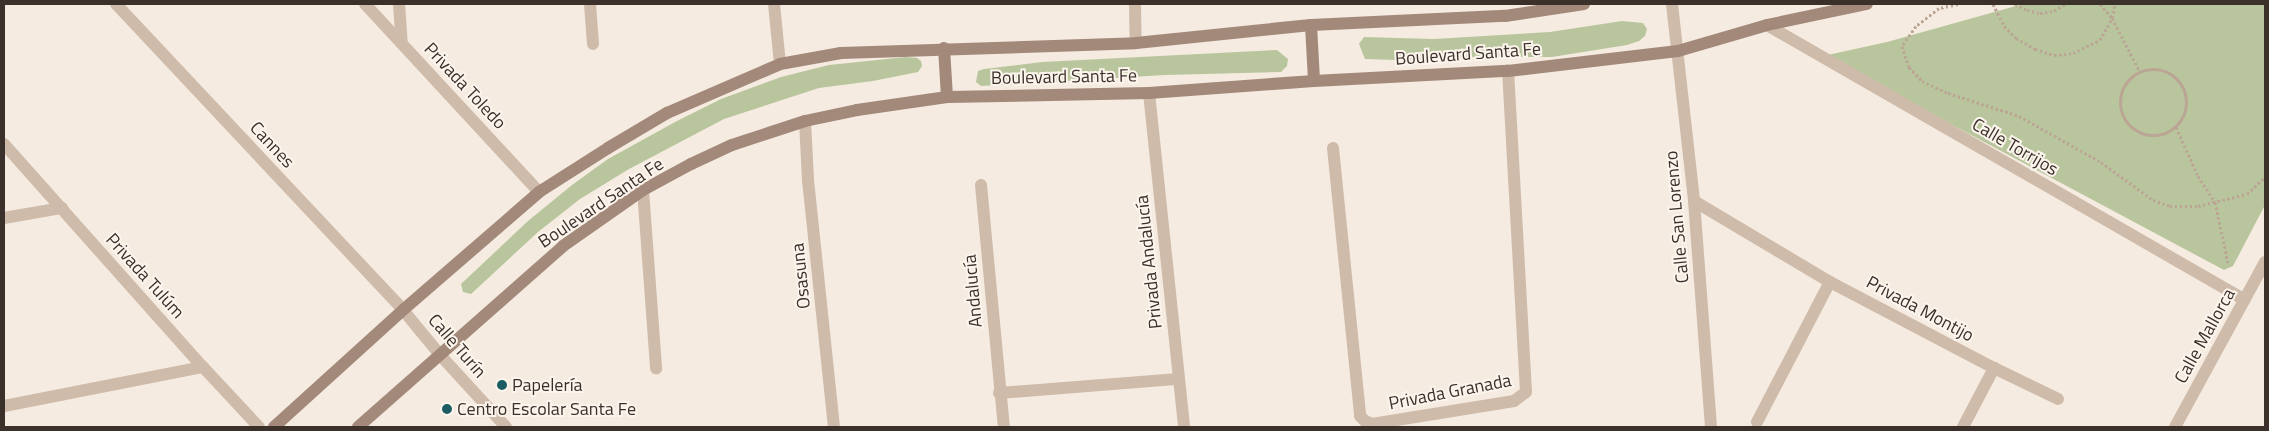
<!DOCTYPE html>
<html>
<head>
<meta charset="utf-8">
<style>
  body { margin:0 }
  #map { position:relative; width:2269px; height:431px; overflow:hidden; background:#f5ebe0; font-family:"Titillium Web",sans-serif }
  div>[style] { position:absolute }
  .green>* { inset:0; background:#b9c69d }
  .path>* { height:3px; margin-top:-1.5px; transform-origin:0; background:repeating-linear-gradient(90deg,#bba594 0 2.5px,transparent 0 5px) }
  .path>.ring { margin:-1.5px; padding:0; box-sizing:content-box; background:none; border:3px solid #bba594; border-radius:50% }
  .street>* { height:12px; margin:-6px; padding:0 6px; transform-origin:6px; border-radius:6px; background:#cfbbaa }
  .secondary>* { height:12px; margin:-6px; padding:0 6px; transform-origin:6px; border-radius:6px; background:#a3897a }
  .dots>* { width:14px; height:14px; translate:-50% -50%; box-sizing:border-box; border:2px solid #fcf5ed; border-radius:50% }
  span { translate:-50% -50%; white-space:nowrap; text-align:center; line-height:1.15; -webkit-text-stroke:4px #fcf5ed; paint-order:stroke }
  .street-label { font-size:18px; color:#3c302a }
  .poi-label { font-size:18px; color:#3c302a }
  .left { translate:0 -50%; text-align:left }
  .frame { position:absolute; inset:0; border:5px solid #3c302a; pointer-events:none }
</style>
</head>
<body>
<div id="map">
  <div class="green">
    <div style="clip-path:polygon(2023px 4px,2265px 4px,2265px 205px,2233px 266px,2224px 270px,1823px 56px,1887px 42px)"></div>
    <div style="clip-path:polygon(1622px 21px,1643px 23px,1647px 29px,1645px 36px,1639px 41px,1627px 45px,1552px 57px,1464px 57px,1427px 61px,1365px 59px,1359px 44px,1364px 37px,1434px 39px,1550px 32px)"></div>
    <div style="clip-path:polygon(1277px 50px,1288px 59px,1287px 66px,1281px 72px,1165px 75px,981px 86px,976px 82px,978px 71px,984px 69px,1042px 62px)"></div>
    <div style="clip-path:polygon(906px 57px,917px 58px,921px 61px,922px 66px,918px 72px,873px 81px,819px 88px,724px 119px,629px 169px,580px 199px,538px 232px,471px 294px,463px 292px,461px 284px,528px 221px,572px 185px,608px 159px,677px 121px,721px 99px,781px 77px,829px 65px)"></div>
  </div>
  <div class="path">
    <div style="left:1958px;top:4px;width:19px;rotate:168deg"></div>
    <div style="left:1939px;top:8px;width:29px;rotate:142deg"></div>
    <div style="left:1916px;top:26px;width:24px;rotate:125deg"></div>
    <div style="left:1902px;top:46px;width:22px;rotate:72deg"></div>
    <div style="left:1909px;top:67px;width:19px;rotate:47deg"></div>
    <div style="left:1922px;top:81px;width:29px;rotate:25deg"></div>
    <div style="left:1948px;top:93px;width:75px;rotate:17.9deg"></div>
    <div style="left:2019px;top:116px;width:94px;rotate:29.3deg"></div>
    <div style="left:2101px;top:162px;width:64px;rotate:36.2deg"></div>
    <div style="left:2153px;top:200px;width:18px;rotate:19deg"></div>
    <div style="left:2170px;top:206px;width:28px"></div>
    <div style="left:2198px;top:206px;width:50px;rotate:-13.8deg"></div>
    <div style="left:2247px;top:194px;width:25px;rotate:-43deg"></div>
    <div style="left:1993px;top:4px;width:25px;rotate:63deg"></div>
    <div style="left:2004px;top:26px;width:17px;rotate:45deg"></div>
    <div style="left:2016px;top:38px;width:22px;rotate:30deg"></div>
    <div style="left:2035px;top:49px;width:20px;rotate:18deg"></div>
    <div style="left:2054px;top:55px;width:19px;rotate:-6deg"></div>
    <div style="left:2073px;top:53px;width:30px;rotate:-26deg"></div>
    <div style="left:2100px;top:40px;width:25px;rotate:-61deg"></div>
    <div style="left:2112px;top:18px;width:14px;rotate:-78deg"></div>
    <div style="left:2015px;top:4px;width:13px;rotate:27deg"></div>
    <div style="left:2027px;top:10px;width:13px;rotate:13deg"></div>
    <div style="left:2040px;top:13px;width:14px;rotate:-8deg"></div>
    <div style="left:2054px;top:11px;width:13px;rotate:-32deg"></div>
    <div style="left:2100px;top:4px;width:18px;rotate:49deg"></div>
    <div style="left:2112px;top:18px;width:61px;rotate:62.6deg"></div>
    <div class="ring" style="left:2120px;top:69px;width:63px;height:63px"></div>
    <div style="left:2176px;top:127px;width:54px;rotate:65.8deg"></div>
    <div style="left:2198px;top:176px;width:31px;rotate:57deg"></div>
    <div style="left:2215px;top:202px;width:62px;rotate:78deg"></div>
  </div>
  <div class="street">
    <div style="left:116px;top:4px;width:420px;rotate:46.8deg"></div>
    <div style="left:403px;top:310px;width:60px;rotate:50.4deg"></div>
    <div style="left:441px;top:356px;width:96px;rotate:47.5deg"></div>
    <div style="left:365px;top:4px;width:256px;rotate:47.2deg"></div>
    <div style="left:399px;top:4px;width:39px;rotate:86deg"></div>
    <div style="left:590px;top:4px;width:40px;rotate:85.7deg"></div>
    <div style="left:774px;top:4px;width:60px;rotate:84.3deg"></div>
    <div style="left:1135px;top:4px;width:39px;rotate:89deg"></div>
    <div style="left:1672px;top:4px;width:198px;rotate:83.6deg"></div>
    <div style="left:1694px;top:201px;width:227px;rotate:85.7deg"></div>
    <div style="left:1767px;top:25px;width:551px;rotate:29.91deg"></div>
    <div style="left:1149px;top:93px;width:336px;rotate:84deg"></div>
    <div style="left:805px;top:121px;width:59px;rotate:87.1deg"></div>
    <div style="left:808px;top:180px;width:248px;rotate:84deg"></div>
    <div style="left:4px;top:144px;width:299px;rotate:48.3deg"></div>
    <div style="left:203px;top:367px;width:82px;rotate:47deg"></div>
    <div style="left:1333px;top:148px;width:269px;rotate:84.2deg"></div>
    <div style="left:1360px;top:416px;width:7px;rotate:45deg"></div>
    <div style="left:1365px;top:421px;width:8px;rotate:23deg"></div>
    <div style="left:1372px;top:424px;width:144px;rotate:-9.2deg"></div>
    <div style="left:1514px;top:401px;width:15px;rotate:-37deg"></div>
    <div style="left:1526px;top:392px;width:322px;rotate:-93.2deg"></div>
    <div style="left:981px;top:185px;width:243px;rotate:84.6deg"></div>
    <div style="left:643px;top:190px;width:179px;rotate:85.8deg"></div>
    <div style="left:1694px;top:201px;width:158px;rotate:30.8deg"></div>
    <div style="left:1830px;top:282px;width:185px;rotate:27.7deg"></div>
    <div style="left:1994px;top:368px;width:71px;rotate:25.8deg"></div>
    <div style="left:4px;top:218px;width:59px;rotate:-9.8deg"></div>
    <div style="left:999px;top:393px;width:180px;rotate:-4.5deg"></div>
    <div style="left:4px;top:406px;width:203px;rotate:-11.1deg"></div>
    <div style="left:1757px;top:422px;width:158px;rotate:-62.5deg"></div>
    <div style="left:1963px;top:427px;width:67px;rotate:-62.3deg"></div>
    <div style="left:2175px;top:427px;width:188px;rotate:-61.4deg"></div>
  </div>
  <div class="secondary">
    <div style="left:1311px;top:25px;width:56px;rotate:86.9deg"></div>
    <div style="left:944px;top:48px;width:49px;rotate:86.5deg"></div>
    <div style="left:274px;top:427px;width:174px;rotate:-42.2deg"></div>
    <div style="left:403px;top:310px;width:180px;rotate:-40.9deg"></div>
    <div style="left:539px;top:192px;width:82px;rotate:-32.5deg"></div>
    <div style="left:608px;top:148px;width:69px;rotate:-30.7deg"></div>
    <div style="left:667px;top:113px;width:123px;rotate:-23.4deg"></div>
    <div style="left:780px;top:64px;width:62px;rotate:-10.2deg"></div>
    <div style="left:841px;top:53px;width:295px;rotate:-1.9deg"></div>
    <div style="left:1136px;top:43px;width:176px;rotate:-5.9deg"></div>
    <div style="left:1311px;top:25px;width:194px;rotate:-2.7deg"></div>
    <div style="left:1505px;top:16px;width:80px;rotate:-8.6deg"></div>
    <div style="left:358px;top:427px;width:273px;rotate:-41.4deg"></div>
    <div style="left:563px;top:246px;width:98px;rotate:-35deg"></div>
    <div style="left:643px;top:190px;width:55px;rotate:-28.4deg"></div>
    <div style="left:691px;top:164px;width:45px;rotate:-24.9deg"></div>
    <div style="left:732px;top:145px;width:77px;rotate:-18.2deg"></div>
    <div style="left:805px;top:121px;width:53px;rotate:-11.9deg"></div>
    <div style="left:857px;top:110px;width:91px;rotate:-8.2deg"></div>
    <div style="left:947px;top:97px;width:202px;rotate:-1.1deg"></div>
    <div style="left:1149px;top:93px;width:165px;rotate:-4.2deg"></div>
    <div style="left:1314px;top:81px;width:194px;rotate:-3deg"></div>
    <div style="left:1508px;top:71px;width:171px;rotate:-6.7deg"></div>
    <div style="left:1678px;top:51px;width:93px;rotate:-16.3deg"></div>
    <div style="left:1767px;top:25px;width:102px;rotate:-11.9deg"></div>
  </div>
  <div class="dots">
    <div style="left:502px;top:385px;background:#1b5d62"></div>
    <div style="left:447px;top:409px;background:#1b5d62"></div>
  </div>
  <div class="street-label">
    <span style="left:1468px;top:54px;rotate:-4deg">Boulevard Santa Fe</span>
    <span style="left:1064px;top:77px;rotate:-1deg">Boulevard Santa Fe</span>
    <span style="left:465px;top:86px;rotate:47deg">Privada Toledo</span>
    <span style="left:272px;top:145px;rotate:47deg">Cannes</span>
    <span style="left:2015px;top:147px;rotate:30deg">Calle Torrijos</span>
    <span style="left:601px;top:203px;rotate:-34deg">Boulevard Santa Fe</span>
    <span style="left:1677px;top:217px;rotate:-95deg">Calle San Lorenzo</span>
    <span style="left:1149px;top:262px;rotate:-96deg">Privada Andalucía</span>
    <span style="left:145px;top:276px;rotate:48deg">Privada Tulúm</span>
    <span style="left:801px;top:276px;rotate:-96deg">Osasuna</span>
    <span style="left:973px;top:291px;rotate:-95deg">Andalucía</span>
    <span style="left:1920px;top:309px;rotate:28deg">Privada Montijo</span>
    <span style="left:2205px;top:336px;rotate:-61deg">Calle Mallorca</span>
    <span style="left:457px;top:346px;rotate:49deg">Calle Turín</span>
    <span style="left:1450px;top:392px;rotate:-11deg">Privada Granada</span>
  </div>
  <div class="poi-label">
    <span class="left" style="left:512px;top:385px">Papelería</span>
    <span class="left" style="left:457px;top:409px">Centro Escolar Santa Fe</span>
  </div>
  <div class="frame"></div>
</div>
</body>
</html>
